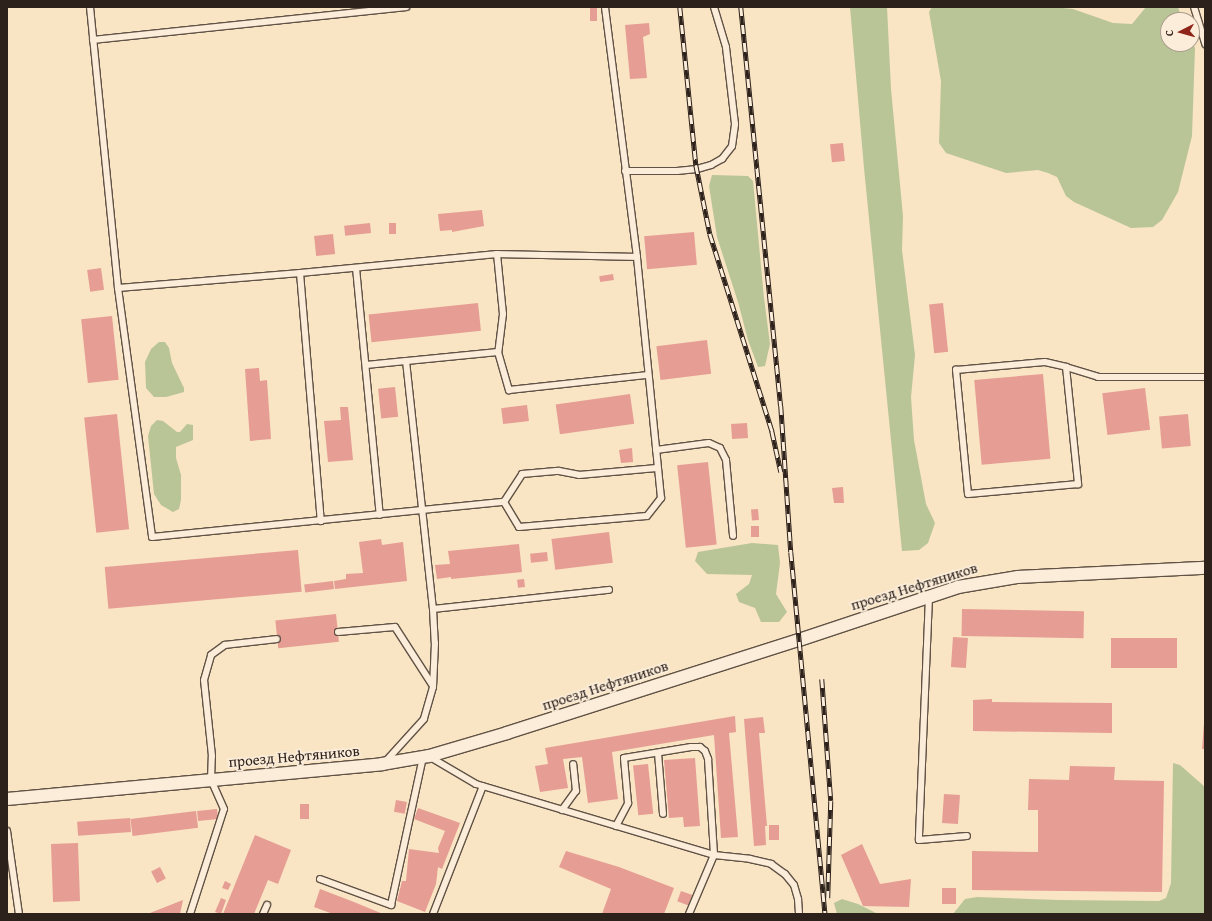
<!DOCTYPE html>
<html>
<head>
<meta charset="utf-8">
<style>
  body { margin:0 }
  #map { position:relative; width:1212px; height:921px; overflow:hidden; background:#f9e4c4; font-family:"Gentium Book Plus",serif }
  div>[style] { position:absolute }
  .green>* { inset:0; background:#b9c597 }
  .building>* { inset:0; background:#e69d93; transform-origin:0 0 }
  .roads { filter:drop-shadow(1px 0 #605245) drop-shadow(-1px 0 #605245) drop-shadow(0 1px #605245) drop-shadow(0 -1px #605245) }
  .lane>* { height:6px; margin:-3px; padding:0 3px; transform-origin:3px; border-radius:3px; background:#fbedd9 }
  .street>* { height:12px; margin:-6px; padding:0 6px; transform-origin:6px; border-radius:6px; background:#fbedd9 }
  .rail>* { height:4.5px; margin-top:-2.25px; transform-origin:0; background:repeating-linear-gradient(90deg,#fbedd9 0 9px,#2d211b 0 18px); box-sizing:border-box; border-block:1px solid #2d211b }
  span { translate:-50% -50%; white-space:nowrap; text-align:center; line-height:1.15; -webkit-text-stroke:3.5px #fbedd9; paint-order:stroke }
  .street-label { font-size:15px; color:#2d211b }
  .frame { position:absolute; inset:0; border:8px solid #2d211b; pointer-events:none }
  .north { position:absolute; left:1160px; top:12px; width:40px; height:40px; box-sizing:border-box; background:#fbedd9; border:1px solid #a99b8d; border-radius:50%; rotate:264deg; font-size:11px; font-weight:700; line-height:16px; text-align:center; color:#2d211b }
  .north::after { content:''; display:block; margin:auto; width:14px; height:18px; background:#8f2418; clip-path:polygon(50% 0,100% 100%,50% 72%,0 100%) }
</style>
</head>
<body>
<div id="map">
  <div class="green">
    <div style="clip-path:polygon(850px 7px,887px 7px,891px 89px,903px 216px,902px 250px,915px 355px,911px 397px,914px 440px,926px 504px,935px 523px,928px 543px,919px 550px,902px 551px,864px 168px)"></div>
    <div style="clip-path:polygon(932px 7px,1052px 7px,1073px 9px,1113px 23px,1132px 24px,1146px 7px,1178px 7px,1182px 20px,1168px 20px,1168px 44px,1192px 43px,1195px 48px,1192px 136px,1178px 192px,1162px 220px,1153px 227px,1131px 228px,1074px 202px,1066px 196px,1057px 177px,1048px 173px,1038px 170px,1006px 173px,946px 153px,939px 143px,941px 81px,929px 12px)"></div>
    <div style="clip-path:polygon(712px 175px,748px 176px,753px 181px,764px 298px,770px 344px,765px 366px,758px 367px,748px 340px,738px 302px,717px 237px,709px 186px)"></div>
    <div style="clip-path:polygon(159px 342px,165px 342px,169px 348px,172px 363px,184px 388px,184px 392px,166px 397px,154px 397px,146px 388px,145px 362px,151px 349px)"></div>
    <div style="clip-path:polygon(157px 420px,163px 421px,177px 432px,180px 432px,187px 424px,193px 425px,193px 440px,176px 447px,176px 458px,181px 475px,181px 500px,179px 509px,173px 512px,161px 505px,154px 494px,148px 436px,151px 426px)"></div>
    <div style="clip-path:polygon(752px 543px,778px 545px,780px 563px,776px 594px,787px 612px,779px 622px,761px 622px,755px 608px,739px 602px,736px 594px,749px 584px,752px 575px,707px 574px,695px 561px,698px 552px)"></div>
    <div style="clip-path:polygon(1173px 763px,1180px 765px,1205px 787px,1205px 914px,953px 914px,965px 899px,977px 897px,1058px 900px,1159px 901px,1166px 898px,1171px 883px)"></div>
    <div style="clip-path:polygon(842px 899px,858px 904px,878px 914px,837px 914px,834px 903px)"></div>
  </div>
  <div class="building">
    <div style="left:590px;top:7px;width:7px;height:14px"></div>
    <div style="clip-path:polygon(649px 23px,650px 34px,643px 37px,647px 78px,630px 79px,625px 25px)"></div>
    <div style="left:843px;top:143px;width:18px;height:13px;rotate:84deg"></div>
    <div style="clip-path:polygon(482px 210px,484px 226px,452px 232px,452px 230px,440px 231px,438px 214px)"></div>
    <div style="left:370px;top:223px;width:10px;height:26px;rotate:84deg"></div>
    <div style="left:389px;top:223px;width:7px;height:11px"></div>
    <div style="left:694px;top:232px;width:33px;height:50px;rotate:85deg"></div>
    <div style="left:333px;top:234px;width:20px;height:19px;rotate:84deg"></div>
    <div style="left:101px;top:268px;width:22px;height:14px;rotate:82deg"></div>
    <div style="left:613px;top:274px;width:6px;height:14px;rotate:81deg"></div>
    <div style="left:478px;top:303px;width:28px;height:110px;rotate:84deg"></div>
    <div style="left:943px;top:303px;width:49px;height:14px;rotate:84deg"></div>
    <div style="left:112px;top:316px;width:64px;height:31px;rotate:84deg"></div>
    <div style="left:707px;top:340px;width:34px;height:51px;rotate:83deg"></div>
    <div style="clip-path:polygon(259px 368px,260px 381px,267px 380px,271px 439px,250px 441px,245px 369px)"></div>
    <div style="left:1043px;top:374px;width:85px;height:69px;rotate:85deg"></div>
    <div style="left:395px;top:387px;width:30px;height:17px;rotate:84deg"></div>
    <div style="left:1145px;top:388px;width:42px;height:43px;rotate:83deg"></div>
    <div style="left:630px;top:394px;width:30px;height:75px;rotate:82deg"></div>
    <div style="left:527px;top:405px;width:16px;height:26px;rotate:83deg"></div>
    <div style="clip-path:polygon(340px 407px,348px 407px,353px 460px,328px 462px,324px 421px,341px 420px)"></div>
    <div style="left:117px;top:414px;width:116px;height:33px;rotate:84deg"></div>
    <div style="left:1188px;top:414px;width:32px;height:29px;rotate:85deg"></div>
    <div style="left:747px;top:423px;width:15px;height:16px;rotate:86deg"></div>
    <div style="clip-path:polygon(632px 448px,633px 462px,621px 463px,619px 450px)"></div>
    <div style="left:708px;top:462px;width:83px;height:31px;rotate:84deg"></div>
    <div style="clip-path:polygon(843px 487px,844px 503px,834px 503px,832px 488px)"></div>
    <div style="left:758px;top:509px;width:11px;height:7px;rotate:85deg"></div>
    <div style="left:751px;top:526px;width:8px;height:11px"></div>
    <div style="left:609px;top:532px;width:31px;height:58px;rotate:83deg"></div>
    <div style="clip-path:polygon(381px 539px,382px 545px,403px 542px,407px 581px,335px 589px,334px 581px,346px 579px,346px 574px,363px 573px,359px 542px)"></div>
    <div style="clip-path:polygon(519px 544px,522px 572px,451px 579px,451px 577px,437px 579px,435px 565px,450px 564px,448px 551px)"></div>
    <div style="left:298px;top:550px;width:42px;height:194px;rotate:85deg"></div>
    <div style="left:547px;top:552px;width:9px;height:17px;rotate:84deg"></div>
    <div style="left:524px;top:579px;width:8px;height:7px;rotate:83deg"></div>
    <div style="left:333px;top:581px;width:8px;height:29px;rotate:83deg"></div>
    <div style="left:962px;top:609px;width:122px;height:27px;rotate:1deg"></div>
    <div style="left:336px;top:614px;width:28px;height:61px;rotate:84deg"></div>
    <div style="left:953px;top:637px;width:15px;height:30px;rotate:4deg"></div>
    <div style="left:1111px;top:638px;width:66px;height:30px"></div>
    <div style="clip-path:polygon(992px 699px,992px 702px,1112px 703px,1112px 733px,973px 731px,973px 700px)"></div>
    <div style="clip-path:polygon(735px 716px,736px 732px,729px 733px,738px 837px,721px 838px,714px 735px,612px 752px,618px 799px,588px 803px,582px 757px,563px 759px,568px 788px,540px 792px,535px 766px,548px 764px,545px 748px)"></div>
    <div style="clip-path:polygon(763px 717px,765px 733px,759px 733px,767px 826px,765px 826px,766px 845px,754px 846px,744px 719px)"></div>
    <div style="clip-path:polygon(1204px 723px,1205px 723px,1205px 749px,1202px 749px)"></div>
    <div style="clip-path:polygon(695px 758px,700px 826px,684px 827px,683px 817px,669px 818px,664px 760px)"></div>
    <div style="left:648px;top:764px;width:50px;height:15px;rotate:84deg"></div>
    <div style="clip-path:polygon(1070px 766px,1115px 767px,1114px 780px,1164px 781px,1162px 892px,972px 890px,972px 851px,1038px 852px,1038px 810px,1028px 810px,1029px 779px,1069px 780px)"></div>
    <div style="left:944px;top:794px;width:16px;height:29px;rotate:4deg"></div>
    <div style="left:396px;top:800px;width:11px;height:12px;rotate:10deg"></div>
    <div style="left:300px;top:804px;width:9px;height:15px"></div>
    <div style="clip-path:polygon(418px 808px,460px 823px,442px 869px,438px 867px,436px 884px,425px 912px,397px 901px,402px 881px,406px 881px,409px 849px,439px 853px,438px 848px,445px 831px,414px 819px)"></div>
    <div style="left:217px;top:809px;width:10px;height:20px;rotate:84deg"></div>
    <div style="left:196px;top:811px;width:17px;height:66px;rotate:83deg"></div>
    <div style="left:130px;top:818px;width:14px;height:53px;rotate:86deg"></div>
    <div style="left:769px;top:825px;width:10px;height:15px"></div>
    <div style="clip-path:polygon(255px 835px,291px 850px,278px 884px,268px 880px,254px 914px,223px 914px)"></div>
    <div style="left:78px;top:843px;width:58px;height:27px;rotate:88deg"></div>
    <div style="clip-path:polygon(862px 844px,880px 884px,911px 879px,909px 907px,863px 906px,841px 855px)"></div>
    <div style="clip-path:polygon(566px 851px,619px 867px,674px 888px,664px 914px,602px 914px,611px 889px,559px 867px)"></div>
    <div style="left:160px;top:867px;width:13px;height:10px;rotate:63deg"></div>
    <div style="clip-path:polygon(225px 881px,231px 884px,228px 890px,222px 888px)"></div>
    <div style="left:942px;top:888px;width:14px;height:16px"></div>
    <div style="clip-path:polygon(320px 889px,354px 902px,383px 914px,333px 914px,314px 907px)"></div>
    <div style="left:681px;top:891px;width:12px;height:11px;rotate:20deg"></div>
    <div style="clip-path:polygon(221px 898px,226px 900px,221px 914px,215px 912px)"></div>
    <div style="clip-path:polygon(183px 900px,180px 914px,149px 914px,150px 913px)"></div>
  </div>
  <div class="roads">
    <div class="lane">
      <div style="left:90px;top:7px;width:282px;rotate:84.3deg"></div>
      <div style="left:118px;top:288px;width:251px;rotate:82.2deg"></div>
      <div style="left:152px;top:537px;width:354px;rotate:-5.7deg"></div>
      <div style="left:504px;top:502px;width:29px;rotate:59deg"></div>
      <div style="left:519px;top:527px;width:128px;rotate:-4.9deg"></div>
      <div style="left:647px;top:516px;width:23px;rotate:-52deg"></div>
      <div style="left:661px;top:498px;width:242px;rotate:-95.7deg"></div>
      <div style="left:637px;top:257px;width:252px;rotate:-97.3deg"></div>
      <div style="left:1194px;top:7px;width:39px;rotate:73deg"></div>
      <div style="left:93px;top:40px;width:315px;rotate:-6deg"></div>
      <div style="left:625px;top:171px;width:52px"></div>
      <div style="left:677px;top:171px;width:20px;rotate:-6deg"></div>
      <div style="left:697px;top:169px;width:15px;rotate:-16deg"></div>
      <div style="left:711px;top:165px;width:13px;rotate:-29deg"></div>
      <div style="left:722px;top:159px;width:16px;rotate:-52deg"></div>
      <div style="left:732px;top:146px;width:22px;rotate:-82deg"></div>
      <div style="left:735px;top:124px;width:78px;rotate:-96.7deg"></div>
      <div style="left:726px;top:47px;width:42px;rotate:-106.7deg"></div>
      <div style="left:497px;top:254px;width:140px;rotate:1.2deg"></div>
      <div style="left:356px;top:268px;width:248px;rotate:84.5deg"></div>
      <div style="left:300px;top:273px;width:249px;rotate:85.2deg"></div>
      <div style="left:118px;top:288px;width:183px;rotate:-4.7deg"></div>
      <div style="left:300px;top:273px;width:198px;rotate:-5.5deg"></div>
      <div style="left:497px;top:254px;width:60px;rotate:84.3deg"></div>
      <div style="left:503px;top:314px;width:38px;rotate:97deg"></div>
      <div style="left:498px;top:352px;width:92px;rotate:174.4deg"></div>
      <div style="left:406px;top:361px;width:249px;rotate:83.8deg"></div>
      <div style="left:433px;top:609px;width:34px;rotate:87deg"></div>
      <div style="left:435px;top:643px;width:44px;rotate:92.6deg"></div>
      <div style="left:433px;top:687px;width:33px;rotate:106deg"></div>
      <div style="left:424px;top:719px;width:58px;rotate:132.2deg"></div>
      <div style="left:498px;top:352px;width:40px;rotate:74deg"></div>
      <div style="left:509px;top:390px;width:140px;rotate:-6.2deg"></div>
      <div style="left:366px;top:365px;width:40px;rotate:-5.7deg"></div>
      <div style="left:1066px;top:367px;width:118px;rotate:84.1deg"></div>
      <div style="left:1078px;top:484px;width:110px;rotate:174.8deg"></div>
      <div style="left:968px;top:494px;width:125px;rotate:-95.5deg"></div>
      <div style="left:956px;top:370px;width:89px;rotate:-5.1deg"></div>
      <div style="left:1045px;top:362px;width:22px;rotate:13deg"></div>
      <div style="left:1066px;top:367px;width:34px;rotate:17deg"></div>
      <div style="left:1098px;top:377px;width:107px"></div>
      <div style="left:656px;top:450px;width:53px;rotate:-7.5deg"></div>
      <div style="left:709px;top:443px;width:12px;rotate:24deg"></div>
      <div style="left:720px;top:448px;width:13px;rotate:63deg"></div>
      <div style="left:726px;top:460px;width:76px;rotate:84.7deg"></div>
      <div style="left:504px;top:502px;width:33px;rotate:-57deg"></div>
      <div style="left:522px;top:474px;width:37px;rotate:-5deg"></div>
      <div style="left:559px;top:471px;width:20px;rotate:11deg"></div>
      <div style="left:579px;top:475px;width:78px;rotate:-5.1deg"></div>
      <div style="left:929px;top:597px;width:243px;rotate:92.4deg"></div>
      <div style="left:919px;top:840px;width:48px;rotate:-4.8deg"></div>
      <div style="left:433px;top:609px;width:177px;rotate:-6.2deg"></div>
      <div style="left:338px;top:632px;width:57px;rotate:-5deg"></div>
      <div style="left:395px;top:627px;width:70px;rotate:57.2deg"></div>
      <div style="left:658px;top:753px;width:61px;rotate:85.3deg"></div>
      <div style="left:430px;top:757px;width:53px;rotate:30.4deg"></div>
      <div style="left:476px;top:784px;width:248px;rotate:16.6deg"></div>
      <div style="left:714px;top:855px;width:36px;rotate:6deg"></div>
      <div style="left:750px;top:859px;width:22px;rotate:13deg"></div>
      <div style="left:771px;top:864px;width:17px;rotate:36deg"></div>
      <div style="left:785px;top:874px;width:14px;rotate:51deg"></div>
      <div style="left:794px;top:885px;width:15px;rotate:74deg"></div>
      <div style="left:798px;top:899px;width:15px;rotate:86deg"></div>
      <div style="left:562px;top:810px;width:24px;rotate:-54deg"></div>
      <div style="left:576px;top:791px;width:27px;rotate:-96deg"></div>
      <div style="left:616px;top:826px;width:26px;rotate:-62deg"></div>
      <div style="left:628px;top:803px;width:45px;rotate:-95.1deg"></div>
      <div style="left:624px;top:758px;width:68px;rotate:-9.3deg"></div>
      <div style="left:691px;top:747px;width:9px"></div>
      <div style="left:700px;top:747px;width:6px;rotate:39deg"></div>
      <div style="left:705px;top:751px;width:9px;rotate:69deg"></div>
      <div style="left:708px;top:759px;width:96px;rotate:86.4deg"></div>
      <div style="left:714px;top:855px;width:64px;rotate:113deg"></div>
      <div style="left:7px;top:831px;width:84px;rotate:81.8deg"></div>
      <div style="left:320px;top:879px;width:76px;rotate:20.1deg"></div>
      <div style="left:391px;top:905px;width:151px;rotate:-77.8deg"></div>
      <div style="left:190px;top:914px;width:110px;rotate:-72.1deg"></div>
      <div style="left:224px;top:809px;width:32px;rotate:-114deg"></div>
      <div style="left:211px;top:780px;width:24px;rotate:-88deg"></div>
      <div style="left:212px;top:756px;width:76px;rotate:-96deg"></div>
      <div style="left:204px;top:680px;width:26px;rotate:-74deg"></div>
      <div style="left:211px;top:655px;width:17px;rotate:-36deg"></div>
      <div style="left:225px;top:645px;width:52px;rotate:-6.6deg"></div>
      <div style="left:263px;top:914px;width:10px;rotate:-66deg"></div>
      <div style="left:433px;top:914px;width:137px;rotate:-68.7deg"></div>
    </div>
    <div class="street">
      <div style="left:7px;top:799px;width:377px;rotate:-5.3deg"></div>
      <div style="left:382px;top:764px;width:48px;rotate:-9.7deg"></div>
      <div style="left:429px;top:756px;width:81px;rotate:-16.4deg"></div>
      <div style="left:507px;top:733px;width:306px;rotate:-17.7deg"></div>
      <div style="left:799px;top:640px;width:168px;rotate:-18.4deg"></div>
      <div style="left:958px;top:587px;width:61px;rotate:-9.5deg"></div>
      <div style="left:1018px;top:577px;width:187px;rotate:-2.8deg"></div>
    </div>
  </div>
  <div class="rail">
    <div style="left:680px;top:7px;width:159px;rotate:84.2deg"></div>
    <div style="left:696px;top:165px;width:70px;rotate:78.5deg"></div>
    <div style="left:710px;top:234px;width:207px;rotate:72.5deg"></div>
    <div style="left:772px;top:431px;width:42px;rotate:77.6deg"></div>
    <div style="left:741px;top:7px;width:401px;rotate:84.3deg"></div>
    <div style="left:781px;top:406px;width:146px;rotate:86.1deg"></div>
    <div style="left:791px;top:552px;width:364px;rotate:84.6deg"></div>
    <div style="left:822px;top:679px;width:122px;rotate:85.8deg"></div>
    <div style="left:831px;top:801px;width:97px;rotate:91.8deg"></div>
  </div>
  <div class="street-label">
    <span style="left:914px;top:586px;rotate:-17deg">проезд Нефтяников</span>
    <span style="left:605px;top:685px;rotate:-18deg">проезд Нефтяников</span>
    <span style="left:294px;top:756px;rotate:-5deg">проезд Нефтяников</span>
  </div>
  <div class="frame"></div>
  <div class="north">С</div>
</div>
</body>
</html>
